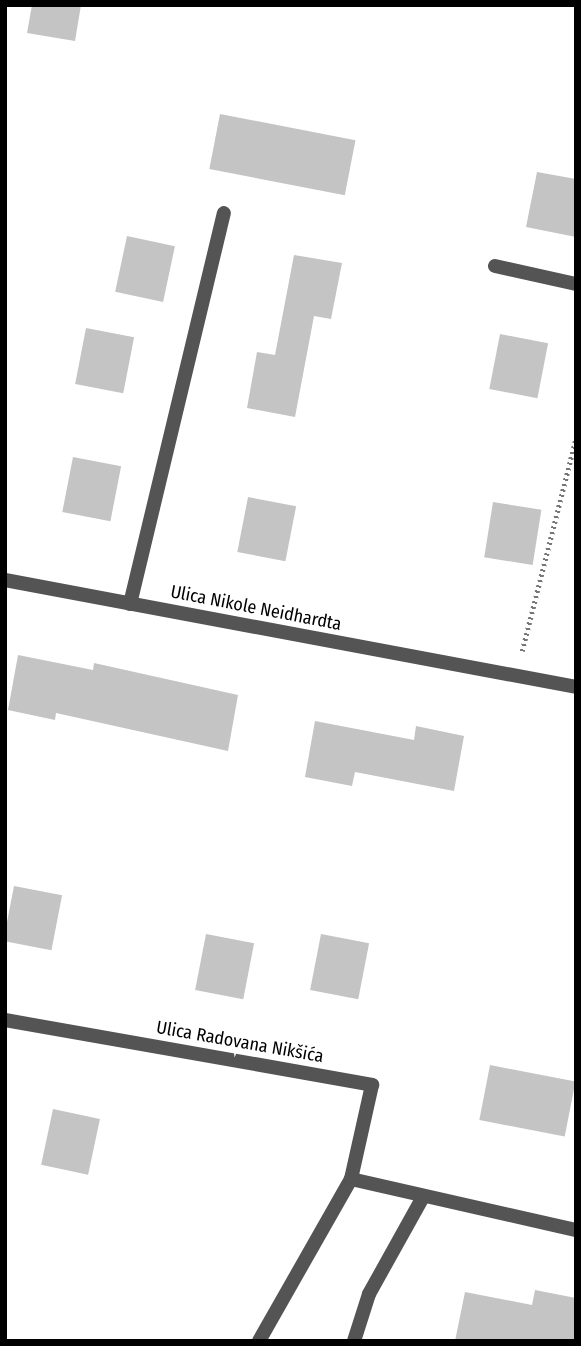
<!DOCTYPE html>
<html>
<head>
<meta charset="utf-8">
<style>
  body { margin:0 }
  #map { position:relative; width:581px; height:1346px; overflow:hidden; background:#fff; font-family:"Fira Sans Condensed",sans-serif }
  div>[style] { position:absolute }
  .building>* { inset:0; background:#c4c4c4; transform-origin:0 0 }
  .path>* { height:4.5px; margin-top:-2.25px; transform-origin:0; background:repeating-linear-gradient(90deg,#767676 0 2px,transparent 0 5.5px) }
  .minor>* { height:14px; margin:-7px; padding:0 7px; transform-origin:7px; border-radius:7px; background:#545454 }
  span { translate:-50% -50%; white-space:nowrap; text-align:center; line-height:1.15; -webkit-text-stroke:6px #fff; paint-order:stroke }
  .street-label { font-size:18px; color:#000 }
  .frame { position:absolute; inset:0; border:7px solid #000; pointer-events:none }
</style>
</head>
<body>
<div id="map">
  <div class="building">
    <div style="clip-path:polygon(32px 5px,81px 5px,75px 41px,27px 33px)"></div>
    <div style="left:220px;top:114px;width:138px;height:56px;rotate:11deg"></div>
    <div style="clip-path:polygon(537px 172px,576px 179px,576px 237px,526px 227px)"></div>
    <div style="left:127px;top:236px;width:49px;height:57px;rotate:12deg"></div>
    <div style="clip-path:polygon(294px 255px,342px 263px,331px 319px,314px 316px,295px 417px,247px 408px,257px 352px,275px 355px)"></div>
    <div style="left:86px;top:328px;width:49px;height:57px;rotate:11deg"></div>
    <div style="left:500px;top:334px;width:49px;height:56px;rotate:11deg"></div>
    <div style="left:73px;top:457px;width:49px;height:56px;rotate:11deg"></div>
    <div style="left:248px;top:497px;width:49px;height:56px;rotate:11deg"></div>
    <div style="left:493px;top:502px;width:49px;height:56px;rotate:9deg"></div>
    <div style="clip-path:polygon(18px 655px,93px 670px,94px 663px,238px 695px,228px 751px,56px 713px,55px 720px,8px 710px)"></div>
    <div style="clip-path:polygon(315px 721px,414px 740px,416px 726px,464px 736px,454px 791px,355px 772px,352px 786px,305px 777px)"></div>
    <div style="left:14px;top:886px;width:49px;height:56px;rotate:11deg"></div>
    <div style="left:206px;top:934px;width:49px;height:57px;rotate:11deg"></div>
    <div style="left:321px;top:934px;width:49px;height:57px;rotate:11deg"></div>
    <div style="left:490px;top:1065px;width:87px;height:56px;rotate:11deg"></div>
    <div style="left:53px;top:1109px;width:48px;height:57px;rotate:12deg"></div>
    <div style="clip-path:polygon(535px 1290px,576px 1298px,576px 1341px,455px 1341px,465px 1292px,532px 1305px)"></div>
  </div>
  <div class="path">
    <div style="left:522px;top:651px;width:220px;rotate:-75.8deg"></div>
  </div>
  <div class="minor">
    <div style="left:495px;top:266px;width:83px;rotate:12.5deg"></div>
    <div style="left:5px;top:580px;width:581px;rotate:10.61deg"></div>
    <div style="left:130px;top:604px;width:402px;rotate:-76.5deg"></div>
    <div style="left:5px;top:1020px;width:373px;rotate:10deg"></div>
    <div style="left:372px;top:1085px;width:96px;rotate:102.6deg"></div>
    <div style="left:351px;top:1179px;width:186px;rotate:119.6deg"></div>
    <div style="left:351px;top:1179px;width:231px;rotate:12.8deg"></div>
    <div style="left:354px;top:1341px;width:49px;rotate:-72.3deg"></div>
    <div style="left:369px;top:1294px;width:111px;rotate:-60.9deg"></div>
  </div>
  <div class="street-label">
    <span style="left:256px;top:608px;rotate:11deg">Ulica Nikole Neidhardta</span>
    <span style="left:240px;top:1042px;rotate:10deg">Ulica Radovana Nikšića</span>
  </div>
  <div class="frame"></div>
</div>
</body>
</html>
